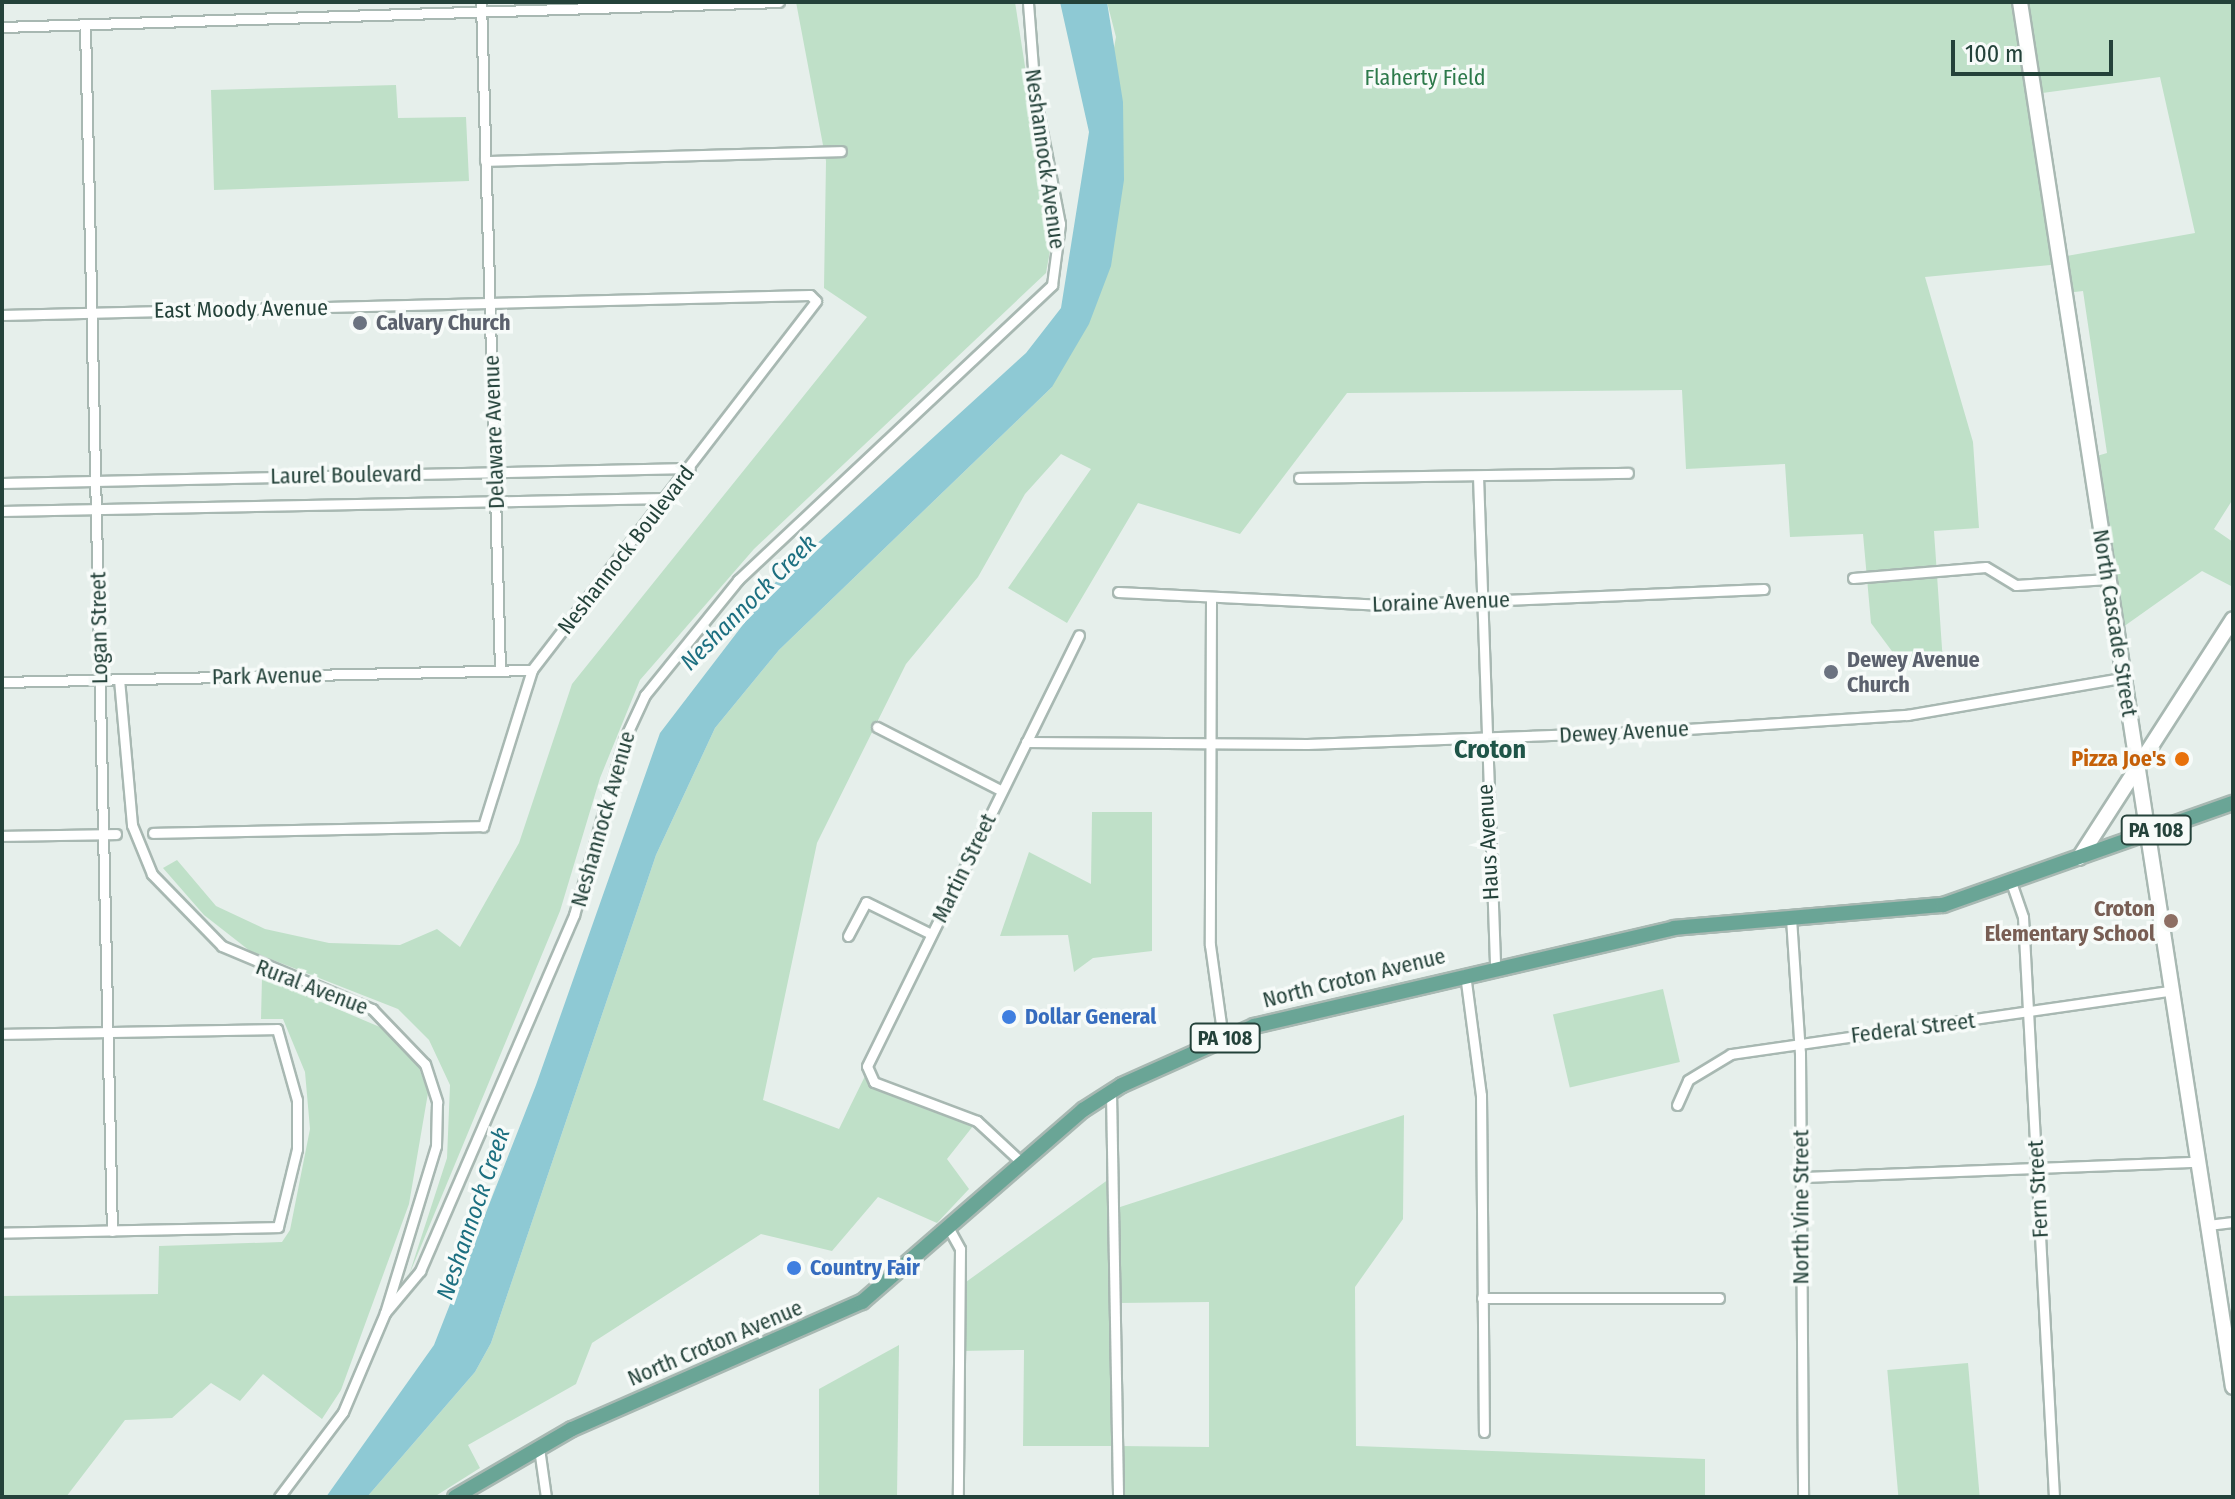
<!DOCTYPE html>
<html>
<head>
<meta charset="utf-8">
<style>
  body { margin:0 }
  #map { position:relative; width:2235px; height:1499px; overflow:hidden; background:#e6efeb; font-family:"Fira Sans Condensed",sans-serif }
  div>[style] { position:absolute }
  .green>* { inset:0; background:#bfe0c8; transform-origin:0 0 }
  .water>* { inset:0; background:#8ec9d4 }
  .roads { filter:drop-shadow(2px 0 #a8b8b2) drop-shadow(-2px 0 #a8b8b2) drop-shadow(0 2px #a8b8b2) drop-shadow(0 -2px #a8b8b2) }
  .street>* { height:9px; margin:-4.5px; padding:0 4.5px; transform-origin:4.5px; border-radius:4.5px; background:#fff }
  .secondary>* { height:14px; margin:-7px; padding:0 7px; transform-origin:7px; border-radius:7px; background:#fff }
  .primary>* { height:14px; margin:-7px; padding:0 7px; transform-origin:7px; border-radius:7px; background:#6aa596 }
  .dots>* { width:22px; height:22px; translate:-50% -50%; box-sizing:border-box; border:4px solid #f7fbf9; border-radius:50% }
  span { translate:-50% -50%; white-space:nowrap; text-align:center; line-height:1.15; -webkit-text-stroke:7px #f7fbf9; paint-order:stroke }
  .shield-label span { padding:2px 6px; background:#f7fbf9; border:2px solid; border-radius:6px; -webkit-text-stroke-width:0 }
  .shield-label { font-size:20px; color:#24423a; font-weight:700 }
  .park-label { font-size:22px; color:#2d7a4b }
  .street-label { font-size:22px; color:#24423a }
  .worship-label { font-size:22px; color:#5b616d; font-weight:700 }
  .left { translate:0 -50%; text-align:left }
  .food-label { font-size:22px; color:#c56008; font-weight:700 }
  .right { translate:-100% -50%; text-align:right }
  .education-label { font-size:22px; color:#785e54; font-weight:700 }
  .shop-label { font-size:22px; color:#366cbe; font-weight:700 }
  .water-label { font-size:24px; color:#1c6f80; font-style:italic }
  .quarter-label { font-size:26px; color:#1f5548; font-weight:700 }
  .frame { position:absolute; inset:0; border:4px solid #24423a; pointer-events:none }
  .scale { position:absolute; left:1951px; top:40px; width:162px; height:36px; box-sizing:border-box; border:4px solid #24423a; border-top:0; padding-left:10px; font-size:24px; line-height:28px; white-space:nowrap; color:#24423a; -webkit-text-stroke:6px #f7fbf9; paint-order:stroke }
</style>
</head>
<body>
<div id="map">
  <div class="green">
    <div style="clip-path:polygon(796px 2px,1015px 2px,1052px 240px,1046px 273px,754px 549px,640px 680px,600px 778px,560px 911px,409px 1275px,447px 1158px,450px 1085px,429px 1040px,398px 1009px,250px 951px,204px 915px,163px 868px,177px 860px,216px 906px,265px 929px,329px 943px,400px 945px,437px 929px,460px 947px,519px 843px,572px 684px,867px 317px,824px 288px,826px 161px)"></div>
    <div style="clip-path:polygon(evenodd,1107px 2px,2233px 2px,2233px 499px,2214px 529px,2233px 542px,2233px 587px,2202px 571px,2116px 632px,2090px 458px,2107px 453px,2083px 291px,2066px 293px,2061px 264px,1925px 277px,1973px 442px,1979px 528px,1934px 531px,1943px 663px,1903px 666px,1871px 623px,1863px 534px,1790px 537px,1785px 464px,1686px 469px,1682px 390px,1347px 393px,1240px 534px,1138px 503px,1067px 623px,1008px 588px,1091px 469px,1061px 454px,1025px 494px,978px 577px,906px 664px,817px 843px,763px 1100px,839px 1129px,867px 1072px,977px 1121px,947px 1159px,969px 1189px,937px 1223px,878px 1197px,832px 1251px,761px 1234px,592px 1343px,576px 1384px,468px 1445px,480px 1468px,434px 1497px,367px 1497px,475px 1372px,491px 1343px,656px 855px,715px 728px,779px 650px,1052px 387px,1116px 37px,1107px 2px,2160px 77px,2195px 233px,2061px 257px,2035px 94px,2160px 77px)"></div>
    <div style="clip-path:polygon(396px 85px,398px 118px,466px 117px,469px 181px,214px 190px,211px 90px)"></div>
    <div style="clip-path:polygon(1092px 812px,1152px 812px,1152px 951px,1093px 958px,1074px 972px,1068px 935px,1000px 936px,1029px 852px,1091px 884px)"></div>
    <div style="clip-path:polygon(262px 977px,394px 1033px,417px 1062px,428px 1093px,409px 1204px,341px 1390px,322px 1419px,263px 1374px,240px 1401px,211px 1383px,172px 1418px,125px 1420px,66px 1497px,2px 1497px,2px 1296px,158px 1294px,159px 1246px,282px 1242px,290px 1230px,310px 1129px,305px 1072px,283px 1019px,261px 1019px)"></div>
    <div style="left:1663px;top:989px;width:75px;height:113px;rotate:77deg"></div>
    <div style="clip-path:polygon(evenodd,1404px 1115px,1403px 1219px,1355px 1287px,1356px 1446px,1705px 1459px,1705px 1497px,1118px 1497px,1119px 1446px,1023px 1446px,1024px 1350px,959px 1351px,959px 1287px,1116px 1174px,1117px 1208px,1404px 1115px,1209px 1302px,1209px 1447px,1120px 1446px,1118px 1303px,1209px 1302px)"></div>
    <div style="clip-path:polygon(899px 1345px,897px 1497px,819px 1497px,819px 1389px)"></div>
    <div style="left:1968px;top:1363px;width:134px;height:81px;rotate:85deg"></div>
  </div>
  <div class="water">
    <div style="clip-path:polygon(1060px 2px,1107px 2px,1123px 102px,1124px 180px,1111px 266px,1089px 324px,1052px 387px,779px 650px,715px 728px,656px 855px,491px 1343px,475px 1372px,367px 1497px,326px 1497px,434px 1345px,536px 1085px,660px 733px,778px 579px,1026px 353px,1061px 308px,1089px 132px)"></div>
  </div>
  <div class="roads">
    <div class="street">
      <div style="left:481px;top:2px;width:668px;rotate:88.37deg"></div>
      <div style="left:85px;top:25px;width:1206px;rotate:88.72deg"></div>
      <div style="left:2px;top:27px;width:777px;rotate:-1.84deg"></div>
      <div style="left:485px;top:161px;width:356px;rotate:-1.6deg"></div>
      <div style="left:2px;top:315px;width:808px;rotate:-1.42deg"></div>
      <div style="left:810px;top:295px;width:8px;rotate:45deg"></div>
      <div style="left:816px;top:301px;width:466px;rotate:127.6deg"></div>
      <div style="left:532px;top:670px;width:164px;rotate:107.4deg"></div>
      <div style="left:483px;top:826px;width:330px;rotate:178.8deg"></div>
      <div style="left:1478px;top:476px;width:491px;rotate:88deg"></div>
      <div style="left:1299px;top:478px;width:329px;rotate:-0.9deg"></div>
      <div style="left:2px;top:483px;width:688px;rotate:-1.25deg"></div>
      <div style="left:2px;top:511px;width:664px;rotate:-1.12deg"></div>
      <div style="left:1853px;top:578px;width:133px;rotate:-4.7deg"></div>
      <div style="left:1986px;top:567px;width:35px;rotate:31deg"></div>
      <div style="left:2016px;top:585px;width:92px;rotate:-3.7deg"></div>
      <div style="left:1118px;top:592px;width:266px;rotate:2.8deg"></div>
      <div style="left:1384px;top:605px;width:380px;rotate:-2.4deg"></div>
      <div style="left:1211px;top:601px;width:344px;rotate:90.2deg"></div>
      <div style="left:1210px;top:945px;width:95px;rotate:82.1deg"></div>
      <div style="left:119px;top:679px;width:147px;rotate:84.9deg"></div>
      <div style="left:132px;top:825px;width:53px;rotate:67.8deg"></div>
      <div style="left:152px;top:874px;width:100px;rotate:45.8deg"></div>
      <div style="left:222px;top:946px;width:163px;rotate:22.8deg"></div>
      <div style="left:372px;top:1009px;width:76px;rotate:46.1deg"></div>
      <div style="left:425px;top:1064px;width:40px;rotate:72deg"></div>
      <div style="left:437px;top:1102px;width:44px;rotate:91.3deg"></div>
      <div style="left:436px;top:1146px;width:175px;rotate:107deg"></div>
      <div style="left:2px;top:682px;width:530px;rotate:-1.3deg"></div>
      <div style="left:877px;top:727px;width:140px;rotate:27.1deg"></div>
      <div style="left:1026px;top:742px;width:281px;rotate:0.4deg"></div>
      <div style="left:1307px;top:744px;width:334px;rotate:-2.1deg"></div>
      <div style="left:1641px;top:732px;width:267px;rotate:-3.7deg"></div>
      <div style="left:1907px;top:715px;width:218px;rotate:-9.8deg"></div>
      <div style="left:2px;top:836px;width:114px;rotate:-1deg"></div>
      <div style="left:2011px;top:882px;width:37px;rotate:71deg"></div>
      <div style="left:2023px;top:917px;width:581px;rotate:86.94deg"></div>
      <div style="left:1791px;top:918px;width:135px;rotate:86.2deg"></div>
      <div style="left:1800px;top:1053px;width:444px;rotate:89.6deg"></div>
      <div style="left:848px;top:936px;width:38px;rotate:-62deg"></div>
      <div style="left:866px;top:902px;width:72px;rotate:26.2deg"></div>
      <div style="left:1465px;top:974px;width:122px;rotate:82.5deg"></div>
      <div style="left:1481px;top:1095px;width:337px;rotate:89.5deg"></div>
      <div style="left:2px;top:1034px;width:275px;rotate:-1deg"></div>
      <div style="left:277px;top:1029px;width:74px;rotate:74.3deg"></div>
      <div style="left:297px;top:1100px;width:49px;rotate:90deg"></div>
      <div style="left:297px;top:1149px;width:80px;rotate:103.7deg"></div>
      <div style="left:278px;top:1227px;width:276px;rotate:178.8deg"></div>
      <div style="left:1111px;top:1092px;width:405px;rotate:89deg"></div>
      <div style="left:1677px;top:1105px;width:27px;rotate:-66deg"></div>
      <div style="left:1688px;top:1080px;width:50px;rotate:-31.2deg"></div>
      <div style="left:1731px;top:1054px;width:447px;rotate:-8.2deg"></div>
      <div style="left:1020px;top:1161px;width:59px;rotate:-137.1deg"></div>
      <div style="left:977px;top:1121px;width:110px;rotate:-159.3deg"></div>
      <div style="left:874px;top:1082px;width:17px;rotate:-114deg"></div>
      <div style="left:867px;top:1066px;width:480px;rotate:-63.8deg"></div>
      <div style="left:1802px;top:1177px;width:397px;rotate:-2.2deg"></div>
      <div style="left:2208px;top:1225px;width:25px;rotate:-7deg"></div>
      <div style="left:948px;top:1227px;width:25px;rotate:61deg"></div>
      <div style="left:960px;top:1249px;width:248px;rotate:90.5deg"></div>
      <div style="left:1482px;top:1298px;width:237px"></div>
      <div style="left:539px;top:1448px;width:49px;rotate:81.9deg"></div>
      <div style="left:279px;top:1497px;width:106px;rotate:-53deg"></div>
      <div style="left:343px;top:1412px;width:108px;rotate:-67deg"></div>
      <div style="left:385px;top:1313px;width:55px;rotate:-50.2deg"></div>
      <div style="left:420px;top:1271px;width:388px;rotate:-66.6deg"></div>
      <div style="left:574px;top:915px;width:182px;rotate:-74.1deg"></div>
      <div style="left:624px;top:740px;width:50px;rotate:-65deg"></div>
      <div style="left:645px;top:695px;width:148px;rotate:-51deg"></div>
      <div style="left:738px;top:580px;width:431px;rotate:-43.2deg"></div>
      <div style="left:1052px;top:285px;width:62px;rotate:-82.5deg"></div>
      <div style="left:1060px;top:224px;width:132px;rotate:-100.9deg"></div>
      <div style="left:1035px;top:94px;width:92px;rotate:-94.4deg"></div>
    </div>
    <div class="secondary">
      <div style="left:2020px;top:2px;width:1401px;rotate:81.26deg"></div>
      <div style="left:2079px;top:858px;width:284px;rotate:-57.2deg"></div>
    </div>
    <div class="primary">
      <div style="left:455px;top:1497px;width:135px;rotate:-30.2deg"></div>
      <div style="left:572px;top:1429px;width:317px;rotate:-23.7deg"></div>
      <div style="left:862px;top:1302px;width:293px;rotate:-41deg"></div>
      <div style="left:1083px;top:1110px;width:46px;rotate:-32.7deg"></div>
      <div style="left:1122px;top:1085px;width:145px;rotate:-24.1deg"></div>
      <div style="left:1254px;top:1026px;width:431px;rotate:-13.1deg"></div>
      <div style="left:1674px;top:928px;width:270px;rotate:-4.9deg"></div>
      <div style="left:1943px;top:905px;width:307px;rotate:-19.4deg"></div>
    </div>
  </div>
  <div class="dots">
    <div style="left:360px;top:323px;background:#6b7280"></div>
    <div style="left:1831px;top:672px;background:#6b7280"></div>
    <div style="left:2182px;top:759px;background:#e8710a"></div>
    <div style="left:2171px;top:921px;background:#8d6e63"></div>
    <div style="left:1009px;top:1017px;background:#3f7fe0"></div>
    <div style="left:794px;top:1268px;background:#3f7fe0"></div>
  </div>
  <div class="shield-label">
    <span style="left:2156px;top:830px">PA 108</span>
    <span style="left:1225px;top:1038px">PA 108</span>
  </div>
  <div class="park-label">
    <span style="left:1425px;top:78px">Flaherty Field</span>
  </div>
  <div class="street-label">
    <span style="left:1045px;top:159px;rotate:82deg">Neshannock Avenue</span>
    <span style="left:241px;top:309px;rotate:-1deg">East Moody Avenue</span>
    <span style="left:494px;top:432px;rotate:-92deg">Delaware Avenue</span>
    <span style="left:346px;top:475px;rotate:-1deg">Laurel Boulevard</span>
    <span style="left:626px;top:550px;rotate:-52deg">Neshannock Boulevard</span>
    <span style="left:1441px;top:602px;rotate:-2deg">Loraine Avenue</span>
    <span style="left:2115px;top:623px;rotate:81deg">North Cascade Street</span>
    <span style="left:99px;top:628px;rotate:-91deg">Logan Street</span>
    <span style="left:267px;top:676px;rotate:-1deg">Park Avenue</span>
    <span style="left:1624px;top:732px;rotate:-3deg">Dewey Avenue</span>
    <span style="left:603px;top:819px;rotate:-74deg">Neshannock Avenue</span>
    <span style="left:1488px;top:842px;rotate:-93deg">Haus Avenue</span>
    <span style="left:964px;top:868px;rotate:-64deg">Martin Street</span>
    <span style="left:1354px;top:978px;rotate:-14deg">North Croton Avenue</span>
    <span style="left:312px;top:987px;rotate:21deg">Rural Avenue</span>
    <span style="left:1913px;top:1028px;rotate:-7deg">Federal Street</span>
    <span style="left:2038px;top:1189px;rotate:-93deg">Fern Street</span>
    <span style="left:1801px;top:1207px;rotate:-90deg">North Vine Street</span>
    <span style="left:715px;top:1343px;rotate:-23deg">North Croton Avenue</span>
  </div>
  <div class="worship-label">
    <span class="left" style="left:376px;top:323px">Calvary Church</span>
    <span class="left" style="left:1847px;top:672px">Dewey Avenue<br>Church</span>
  </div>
  <div class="food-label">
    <span class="right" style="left:2166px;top:759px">Pizza Joe's</span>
  </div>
  <div class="education-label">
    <span class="right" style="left:2155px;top:921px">Croton<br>Elementary School</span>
  </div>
  <div class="shop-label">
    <span class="left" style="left:1025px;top:1017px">Dollar General</span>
    <span class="left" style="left:810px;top:1268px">Country Fair</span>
  </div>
  <div class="water-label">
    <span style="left:749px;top:603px;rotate:-45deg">Neshannock Creek</span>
    <span style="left:474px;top:1214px;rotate:-71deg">Neshannock Creek</span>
  </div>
  <div class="quarter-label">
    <span style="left:1490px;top:750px">Croton</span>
  </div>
  <div class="frame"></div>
  <div class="scale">100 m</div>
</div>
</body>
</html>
